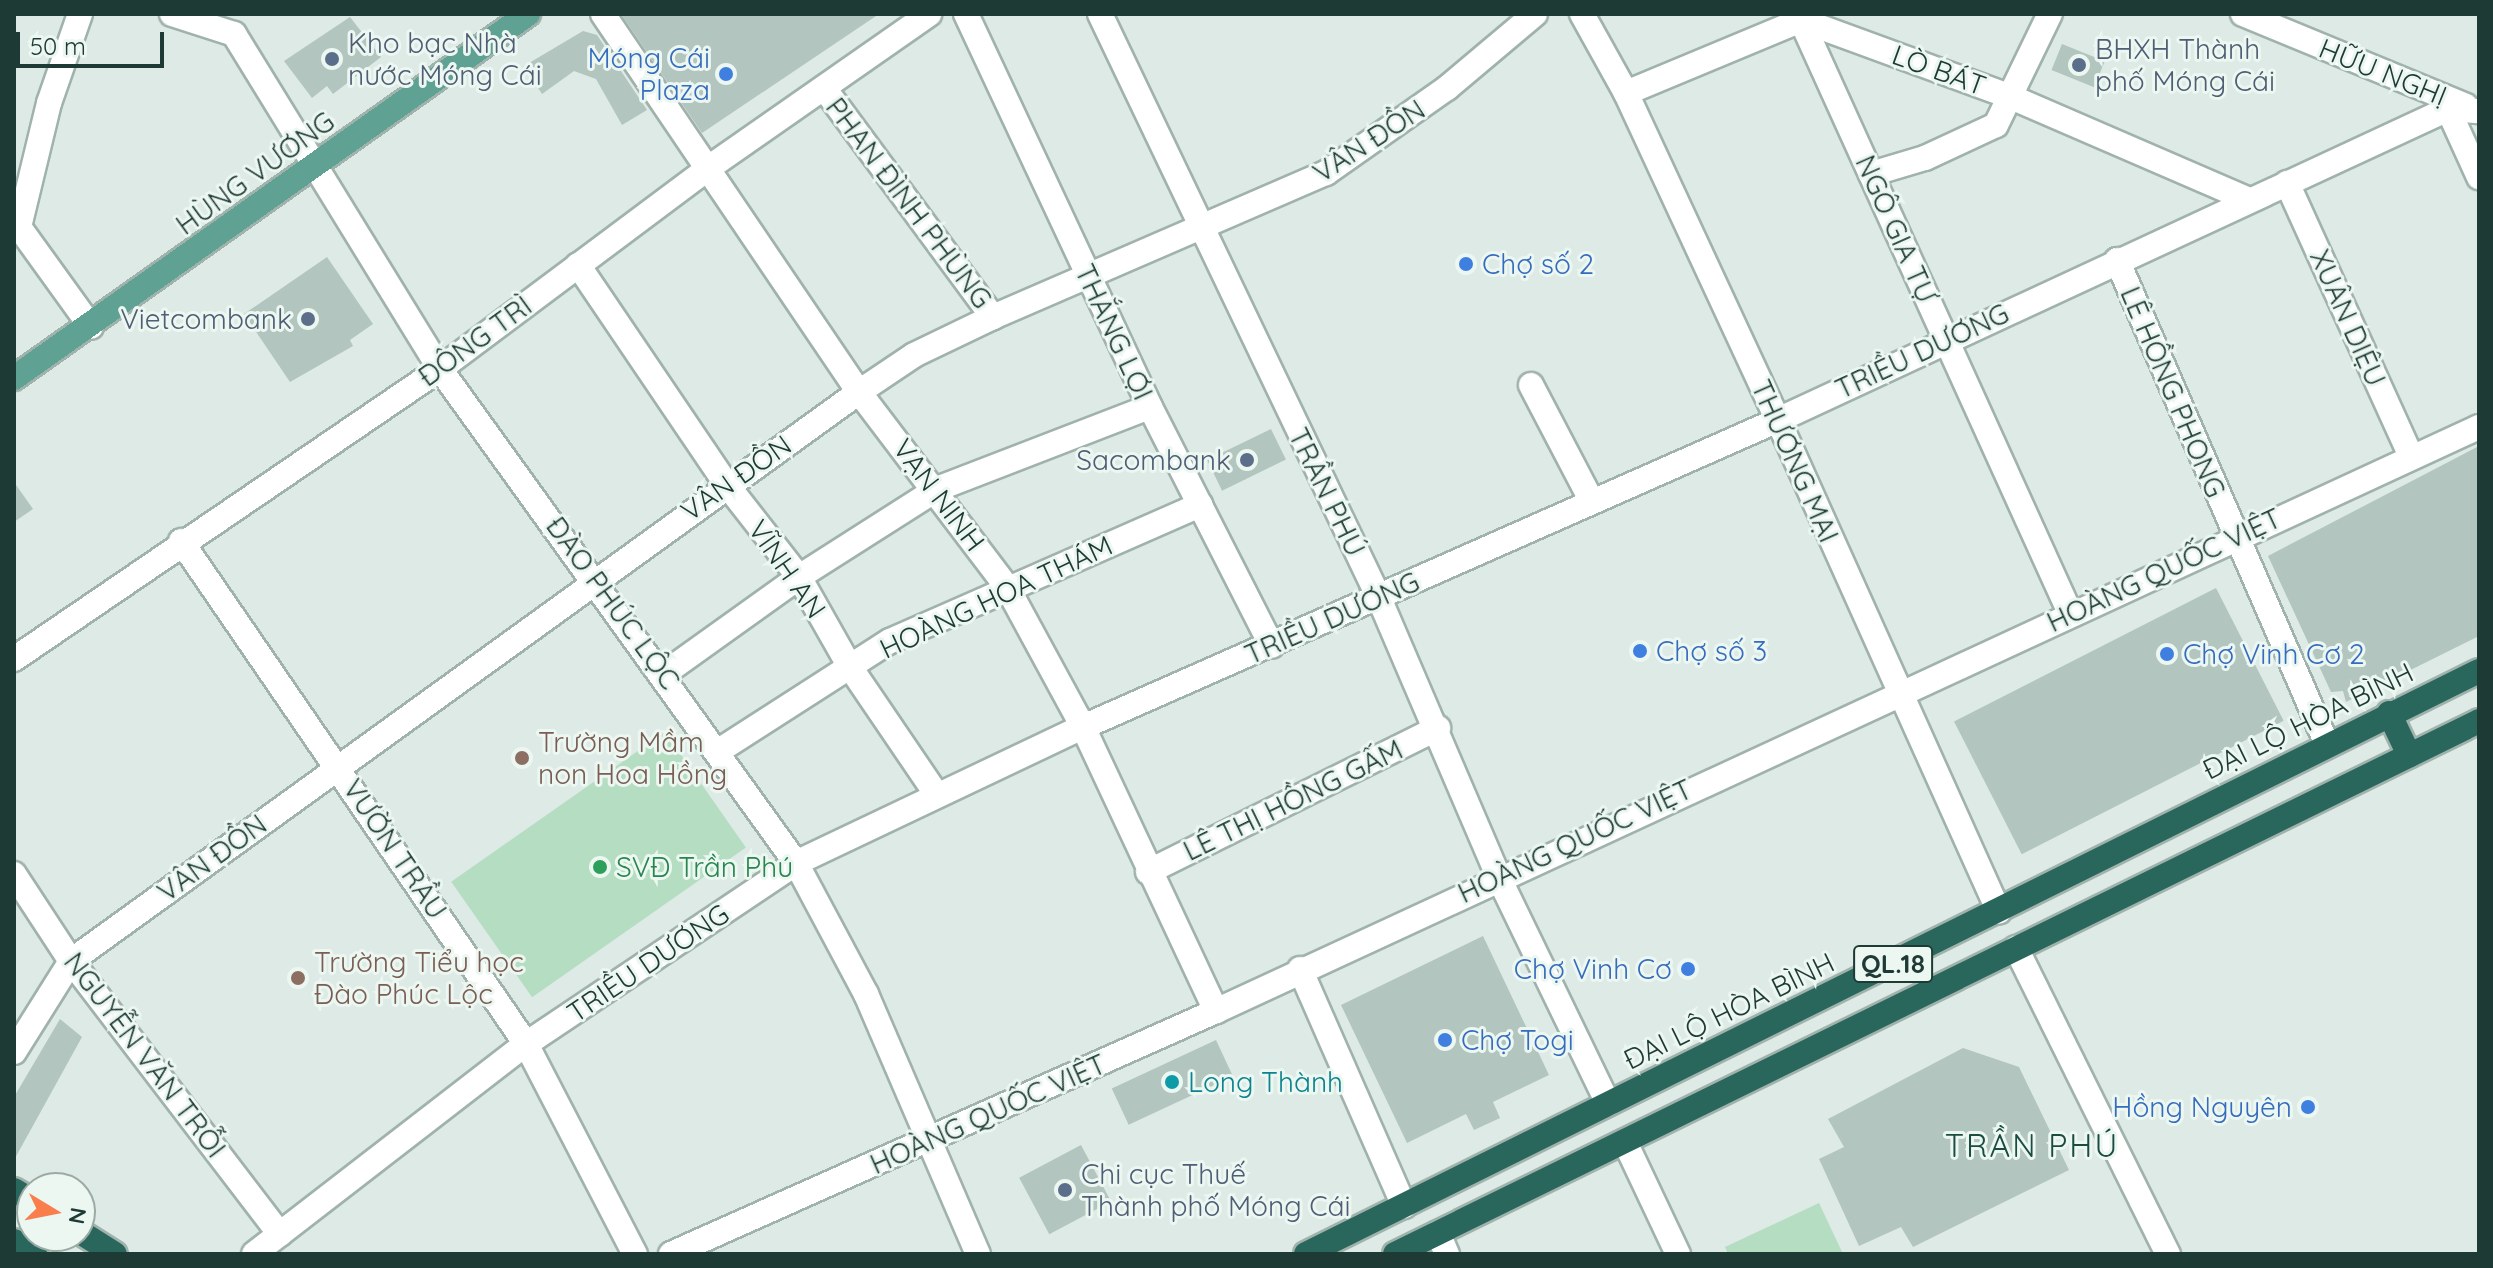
<!DOCTYPE html>
<html>
<head>
<meta charset="utf-8">
<style>
  body { margin:0 }
  #map { position:relative; width:2493px; height:1268px; overflow:hidden; background:#ddeae5; font-family:Quicksand,sans-serif }
  div>[style] { position:absolute }
  .green>* { inset:0; background:#b4ddc1; transform-origin:0 0 }
  .building>* { inset:0; background:#b2c5be; transform-origin:0 0 }
  .roads { filter:drop-shadow(2px 0 #a0b2ac) drop-shadow(-2px 0 #a0b2ac) drop-shadow(0 2px #a0b2ac) drop-shadow(0 -2px #a0b2ac) }
  .minor>* { height:24px; margin:-12px; padding:0 12px; transform-origin:12px; border-radius:12px; background:#fff }
  .major>* { height:24px; margin:-12px; padding:0 12px; transform-origin:12px; border-radius:12px; background:#5fa294 }
  .highway>* { height:24px; margin:-12px; padding:0 12px; transform-origin:12px; border-radius:12px; background:#29675d }
  .dots>* { width:22px; height:22px; translate:-50% -50%; box-sizing:border-box; border:4px solid #edf7f2; border-radius:50% }
  span { translate:-50% -50%; white-space:nowrap; text-align:center; line-height:1.15; -webkit-text-stroke:6px #edf7f2; paint-order:stroke }
  .shield-label span { padding:2px 6px; background:#edf7f2; border:2px solid; border-radius:6px; -webkit-text-stroke-width:0 }
  .shield-label { font-size:26px; color:#1e3a34; font-weight:700 }
  .service-label { font-size:28px; color:#4e5e75 }
  .left { translate:0 -50%; text-align:left }
  .right { translate:-100% -50%; text-align:right }
  .shop-label { font-size:28px; color:#366cbe }
  .street-label { font-size:28px; color:#1e3a34 }
  .education-label { font-size:28px; color:#785e54 }
  .leisure-label { font-size:28px; color:#27864d }
  .culture-label { font-size:28px; color:#0d838f }
  .quarter-label { font-size:32px; color:#1a4c42; letter-spacing:2px }
  .frame { position:absolute; inset:0; border:16px solid #1e3a34; pointer-events:none }
  .north { position:absolute; left:16px; top:1172px; width:80px; height:80px; box-sizing:border-box; background:#edf7f2; border:2px solid #9aaba6; border-radius:50%; rotate:100deg; font-size:22px; font-weight:700; line-height:32px; text-align:center; color:#1e3a34 }
  .north::after { content:''; display:block; margin:auto; width:28px; height:36px; background:#f97e4c; clip-path:polygon(50% 0,100% 100%,50% 72%,0 100%) }
  .scale { position:absolute; left:16px; top:32px; width:148px; height:36px; box-sizing:border-box; border:4px solid #1e3a34; border-top:0; padding-left:10px; font-size:24px; line-height:28px; white-space:nowrap; color:#1e3a34; -webkit-text-stroke:6px #edf7f2; paint-order:stroke }
</style>
</head>
<body>
<div id="map">
  <div class="green">
    <div style="left:665px;top:732px;width:141px;height:261px;rotate:55deg"></div>
    <div style="clip-path:polygon(1819px 1203px,1843px 1254px,1728px 1254px,1725px 1247px)"></div>
  </div>
  <div class="building">
    <div style="clip-path:polygon(621px 14px,879px 14px,702px 133px)"></div>
    <div style="clip-path:polygon(350px 17px,381px 57px,333px 94px,327px 86px,312px 98px,284px 61px)"></div>
    <div style="clip-path:polygon(583px 31px,597px 35px,647px 110px,622px 125px,596px 79px,574px 71px,542px 94px,524px 66px)"></div>
    <div style="left:2062px;top:44px;width:46px;height:28px;rotate:22deg"></div>
    <div style="clip-path:polygon(327px 257px,373px 324px,350px 340px,353px 346px,290px 382px,244px 314px)"></div>
    <div style="left:1271px;top:429px;width:34px;height:71px;rotate:64deg"></div>
    <div style="clip-path:polygon(2479px 446px,2479px 636px,2346px 702px,2343px 691px,2331px 692px,2268px 556px)"></div>
    <div style="clip-path:polygon(14px 482px,33px 509px,14px 522px)"></div>
    <div style="left:2216px;top:588px;width:149px;height:294px;rotate:63deg"></div>
    <div style="clip-path:polygon(1483px 936px,1549px 1075px,1493px 1102px,1500px 1118px,1474px 1130px,1466px 1114px,1407px 1143px,1341px 1005px)"></div>
    <div style="clip-path:polygon(60px 1019px,82px 1037px,14px 1160px,14px 1097px)"></div>
    <div style="left:1216px;top:1040px;width:40px;height:115px;rotate:65deg"></div>
    <div style="clip-path:polygon(1963px 1048px,2019px 1067px,2069px 1170px,1913px 1247px,1901px 1227px,1859px 1246px,1819px 1159px,1844px 1147px,1828px 1119px)"></div>
    <div style="left:1081px;top:1145px;width:64px;height:70px;rotate:62deg"></div>
  </div>
  <div class="roads">
    <div class="minor">
      <div style="left:80px;top:14px;width:94px;rotate:109.2deg"></div>
      <div style="left:49px;top:103px;width:128px;rotate:103.6deg"></div>
      <div style="left:19px;top:227px;width:123px;rotate:54.2deg"></div>
      <div style="left:172px;top:14px;width:65px;rotate:17.9deg"></div>
      <div style="left:234px;top:34px;width:393px;rotate:58.4deg"></div>
      <div style="left:440px;top:369px;width:609px;rotate:54.22deg"></div>
      <div style="left:796px;top:863px;width:149px;rotate:61.9deg"></div>
      <div style="left:866px;top:994px;width:283px;rotate:66.7deg"></div>
      <div style="left:603px;top:14px;width:457px;rotate:55.9deg"></div>
      <div style="left:859px;top:392px;width:245px;rotate:52.8deg"></div>
      <div style="left:1007px;top:587px;width:159px;rotate:61.5deg"></div>
      <div style="left:1083px;top:727px;width:314px;rotate:64.9deg"></div>
      <div style="left:966px;top:14px;width:434px;rotate:64.9deg"></div>
      <div style="left:1150px;top:407px;width:268px;rotate:63deg"></div>
      <div style="left:1100px;top:14px;width:647px;rotate:64.46deg"></div>
      <div style="left:1379px;top:598px;width:302px;rotate:66.8deg"></div>
      <div style="left:1498px;top:876px;width:253px;rotate:64.2deg"></div>
      <div style="left:1582px;top:14px;width:90px;rotate:60.9deg"></div>
      <div style="left:1626px;top:93px;width:361px;rotate:65.1deg"></div>
      <div style="left:1778px;top:420px;width:539px;rotate:65.81deg"></div>
      <div style="left:2243px;top:14px;width:241px;rotate:22.4deg"></div>
      <div style="left:1801px;top:20px;width:651px;rotate:65.6deg"></div>
      <div style="left:824px;top:88px;width:285px;rotate:53.6deg"></div>
      <div style="left:1626px;top:93px;width:190px;rotate:-22.6deg"></div>
      <div style="left:1801px;top:20px;width:224px;rotate:20.1deg"></div>
      <div style="left:2011px;top:97px;width:259px;rotate:23.4deg"></div>
      <div style="left:2448px;top:109px;width:75px;rotate:65.5deg"></div>
      <div style="left:1871px;top:174px;width:56px;rotate:-16.5deg"></div>
      <div style="left:1925px;top:158px;width:78px;rotate:-24.9deg"></div>
      <div style="left:1996px;top:125px;width:123px;rotate:-64.1deg"></div>
      <div style="left:2287px;top:183px;width:298px;rotate:65.6deg"></div>
      <div style="left:2117px;top:260px;width:525px;rotate:66.56deg"></div>
      <div style="left:578px;top:265px;width:266px;rotate:55.9deg"></div>
      <div style="left:727px;top:485px;width:117px;rotate:52deg"></div>
      <div style="left:799px;top:577px;width:103px;rotate:60.5deg"></div>
      <div style="left:850px;top:667px;width:155px;rotate:55.8deg"></div>
      <div style="left:1531px;top:385px;width:130px;rotate:62.4deg"></div>
      <div style="left:181px;top:541px;width:610px;rotate:55.55deg"></div>
      <div style="left:526px;top:1044px;width:237px;rotate:62.6deg"></div>
      <div style="left:14px;top:659px;width:515px;rotate:-34.25deg"></div>
      <div style="left:440px;top:369px;width:334px;rotate:-36.8deg"></div>
      <div style="left:707px;top:169px;width:271px;rotate:-34.9deg"></div>
      <div style="left:665px;top:673px;width:165px;rotate:-35.6deg"></div>
      <div style="left:799px;top:577px;width:164px;rotate:-32.5deg"></div>
      <div style="left:937px;top:489px;width:228px;rotate:-21.1deg"></div>
      <div style="left:717px;top:752px;width:206px;rotate:-32.7deg"></div>
      <div style="left:890px;top:641px;width:339px;rotate:-23.7deg"></div>
      <div style="left:1148px;top:872px;width:324px;rotate:-26.4deg"></div>
      <div style="left:14px;top:874px;width:104px;rotate:56.8deg"></div>
      <div style="left:71px;top:961px;width:344px;rotate:52.6deg"></div>
      <div style="left:2016px;top:948px;width:342px;rotate:63.6deg"></div>
      <div style="left:1300px;top:969px;width:259px;rotate:66.3deg"></div>
      <div style="left:14px;top:1052px;width:107px;rotate:-57.9deg"></div>
      <div style="left:71px;top:961px;width:972px;rotate:-35.83deg"></div>
      <div style="left:859px;top:392px;width:66px;rotate:-33.9deg"></div>
      <div style="left:914px;top:355px;width:88px;rotate:-25.7deg"></div>
      <div style="left:993px;top:317px;width:363px;rotate:-23.4deg"></div>
      <div style="left:1326px;top:173px;width:148px;rotate:-35.1deg"></div>
      <div style="left:1447px;top:88px;width:115px;rotate:-40.1deg"></div>
      <div style="left:1625px;top:1142px;width:124px;rotate:64.7deg"></div>
      <div style="left:1438px;top:1233px;width:23px;rotate:67deg"></div>
      <div style="left:254px;top:1254px;width:344px;rotate:-37.7deg"></div>
      <div style="left:526px;top:1044px;width:325px;rotate:-33.8deg"></div>
      <div style="left:796px;top:863px;width:318px;rotate:-25.4deg"></div>
      <div style="left:1083px;top:727px;width:760px;rotate:-23.83deg"></div>
      <div style="left:1778px;top:420px;width:739px;rotate:-24.9deg"></div>
      <div style="left:2448px;top:109px;width:31px;rotate:4deg"></div>
      <div style="left:671px;top:1254px;width:597px;rotate:-24.03deg"></div>
      <div style="left:1216px;top:1011px;width:1391px;rotate:-24.82deg"></div>
    </div>
    <div class="major">
      <div style="left:14px;top:378px;width:630px;rotate:-35.31deg"></div>
    </div>
    <div class="highway">
      <div style="left:2389px;top:713px;width:47px;rotate:64.5deg"></div>
      <div style="left:14px;top:1190px;width:21px;rotate:31deg"></div>
      <div style="left:80px;top:1232px;width:41px;rotate:32.2deg"></div>
      <div style="left:14px;top:1241px;width:25px;rotate:32deg"></div>
      <div style="left:1306px;top:1254px;width:1310px;rotate:-26.43deg"></div>
      <div style="left:1395px;top:1254px;width:1208px;rotate:-26.18deg"></div>
    </div>
  </div>
  <div class="dots">
    <div style="left:332px;top:59px;background:#5c6f8a"></div>
    <div style="left:2079px;top:65px;background:#5c6f8a"></div>
    <div style="left:726px;top:74px;background:#3f7fe0"></div>
    <div style="left:1466px;top:264px;background:#3f7fe0"></div>
    <div style="left:308px;top:319px;background:#5c6f8a"></div>
    <div style="left:1247px;top:460px;background:#5c6f8a"></div>
    <div style="left:1640px;top:651px;background:#3f7fe0"></div>
    <div style="left:2167px;top:654px;background:#3f7fe0"></div>
    <div style="left:522px;top:758px;background:#8d6e63"></div>
    <div style="left:600px;top:867px;background:#2e9e5b"></div>
    <div style="left:1688px;top:969px;background:#3f7fe0"></div>
    <div style="left:298px;top:978px;background:#8d6e63"></div>
    <div style="left:1445px;top:1040px;background:#3f7fe0"></div>
    <div style="left:1172px;top:1082px;background:#0f9aa8"></div>
    <div style="left:2308px;top:1107px;background:#3f7fe0"></div>
    <div style="left:1065px;top:1190px;background:#5c6f8a"></div>
  </div>
  <div class="shield-label">
    <span style="left:1893px;top:964px">QL.18</span>
  </div>
  <div class="service-label">
    <span class="left" style="left:348px;top:59px">Kho bạc Nhà<br>nước Móng Cái</span>
    <span class="left" style="left:2095px;top:65px">BHXH Thành<br>phố Móng Cái</span>
    <span class="right" style="left:292px;top:319px">Vietcombank</span>
    <span class="right" style="left:1231px;top:460px">Sacombank</span>
    <span class="left" style="left:1081px;top:1190px">Chi cục Thuế<br>Thành phố Móng Cái</span>
  </div>
  <div class="shop-label">
    <span class="right" style="left:710px;top:74px">Móng Cái<br>Plaza</span>
    <span class="left" style="left:1482px;top:264px">Chợ số 2</span>
    <span class="left" style="left:1656px;top:651px">Chợ số 3</span>
    <span class="left" style="left:2183px;top:654px">Chợ Vinh Cơ 2</span>
    <span class="right" style="left:1672px;top:969px">Chợ Vinh Cơ</span>
    <span class="left" style="left:1461px;top:1040px">Chợ Togi</span>
    <span class="right" style="left:2292px;top:1107px">Hồng Nguyên</span>
  </div>
  <div class="street-label">
    <span style="left:1939px;top:70px;rotate:20deg">LÒ BÁT</span>
    <span style="left:2383px;top:72px;rotate:22deg">HỮU NGHỊ</span>
    <span style="left:1369px;top:141px;rotate:-33deg">VÂN ĐỒN</span>
    <span style="left:255px;top:173px;rotate:-36deg">HÙNG VƯƠNG</span>
    <span style="left:909px;top:203px;rotate:53deg">PHAN ĐÌNH PHÙNG</span>
    <span style="left:1896px;top:229px;rotate:66deg">NGÔ GIA TỰ</span>
    <span style="left:2348px;top:318px;rotate:66deg">XUÂN DIỆU</span>
    <span style="left:1114px;top:332px;rotate:65deg">THẮNG LỢI</span>
    <span style="left:475px;top:341px;rotate:-36deg">ĐÔNG TRÌ</span>
    <span style="left:1922px;top:351px;rotate:-25deg">TRIỀU DƯƠNG</span>
    <span style="left:2173px;top:392px;rotate:67deg">LÊ HỒNG PHONG</span>
    <span style="left:1795px;top:461px;rotate:66deg">THƯƠNG MẠI</span>
    <span style="left:736px;top:478px;rotate:-35deg">VÂN ĐỒN</span>
    <span style="left:1327px;top:492px;rotate:64deg">TRẦN PHÚ</span>
    <span style="left:939px;top:495px;rotate:53deg">VẠN NINH</span>
    <span style="left:787px;top:569px;rotate:55deg">VĨNH AN</span>
    <span style="left:2164px;top:570px;rotate:-25deg">HOÀNG QUỐC VIỆT</span>
    <span style="left:996px;top:597px;rotate:-25deg">HOÀNG HOA THÁM</span>
    <span style="left:613px;top:603px;rotate:54deg">ĐÀO PHÚC LỘC</span>
    <span style="left:1332px;top:618px;rotate:-24deg">TRIỀU DƯƠNG</span>
    <span style="left:2308px;top:721px;rotate:-26deg">ĐẠI LỘ HÒA BÌNH</span>
    <span style="left:1293px;top:800px;rotate:-26deg">LÊ THỊ HỒNG GẤM</span>
    <span style="left:1575px;top:841px;rotate:-25deg">HOÀNG QUỐC VIỆT</span>
    <span style="left:395px;top:849px;rotate:56deg">VƯỜN TRẦU</span>
    <span style="left:212px;top:858px;rotate:-36deg">VÂN ĐỒN</span>
    <span style="left:648px;top:963px;rotate:-34deg">TRIỀU DƯƠNG</span>
    <span style="left:1729px;top:1011px;rotate:-26deg">ĐẠI LỘ HÒA BÌNH</span>
    <span style="left:145px;top:1055px;rotate:53deg">NGUYỄN VĂN TRỖI</span>
    <span style="left:988px;top:1114px;rotate:-24deg">HOÀNG QUỐC VIỆT</span>
  </div>
  <div class="education-label">
    <span class="left" style="left:538px;top:758px">Trường Mầm<br>non Hoa Hồng</span>
    <span class="left" style="left:314px;top:978px">Trường Tiểu học<br>Đào Phúc Lộc</span>
  </div>
  <div class="leisure-label">
    <span class="left" style="left:616px;top:867px">SVĐ Trần Phú</span>
  </div>
  <div class="culture-label">
    <span class="left" style="left:1188px;top:1082px">Long Thành</span>
  </div>
  <div class="quarter-label">
    <span style="left:2032px;top:1145px">TRẦN PHÚ</span>
  </div>
  <div class="frame"></div>
  <div class="north">N</div>
  <div class="scale">50 m</div>
</div>
</body>
</html>
